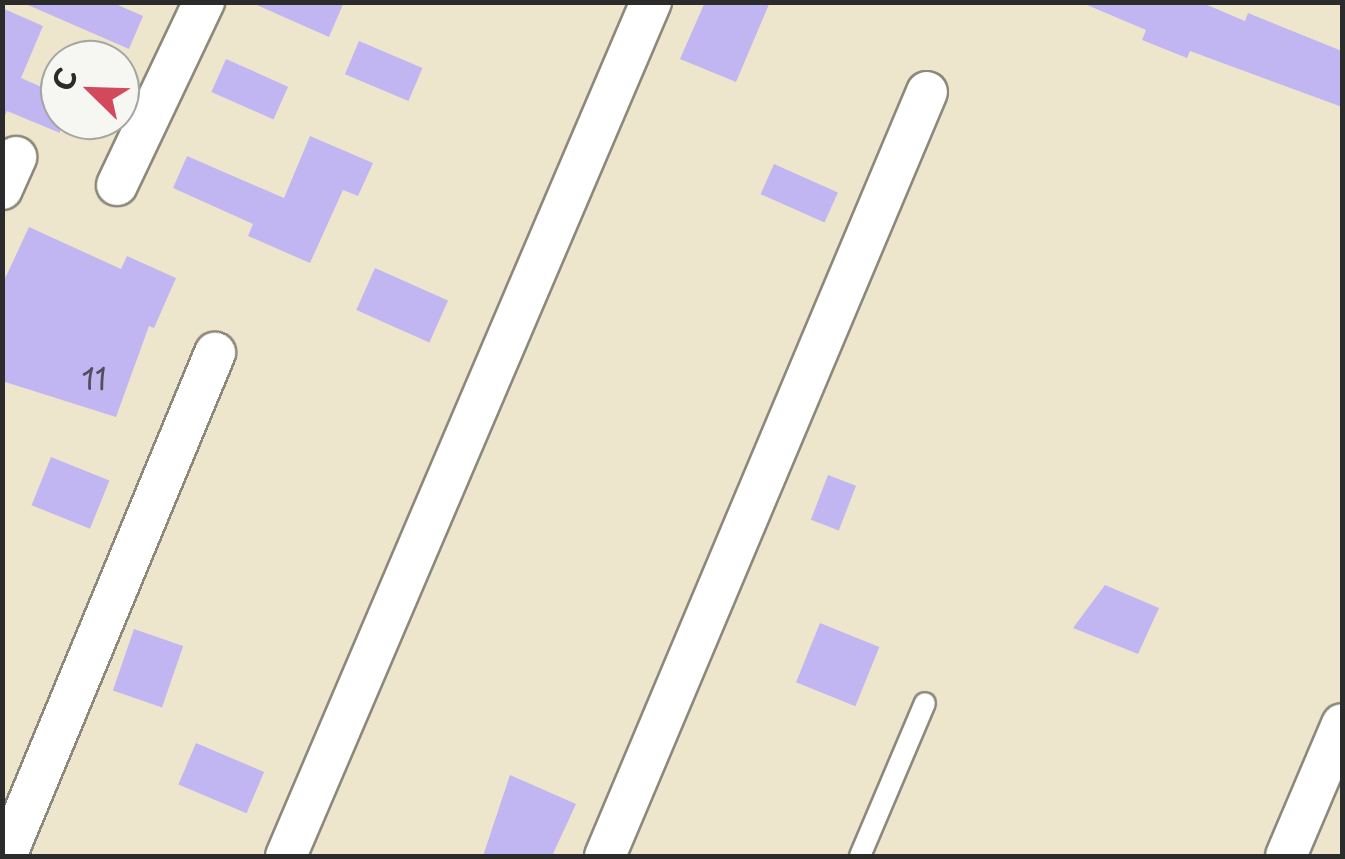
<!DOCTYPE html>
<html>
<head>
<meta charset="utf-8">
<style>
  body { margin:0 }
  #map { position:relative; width:1345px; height:859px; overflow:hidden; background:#ede6cc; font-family:"Playpen Sans",sans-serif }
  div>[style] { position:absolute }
  .building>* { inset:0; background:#c2b6f2; transform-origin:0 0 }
  .roads { filter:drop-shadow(2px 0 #8c887c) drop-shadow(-2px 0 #8c887c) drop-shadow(0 2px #8c887c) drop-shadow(0 -2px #8c887c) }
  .lane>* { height:20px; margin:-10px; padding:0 10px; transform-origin:10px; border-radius:10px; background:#fff }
  .street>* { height:40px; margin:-20px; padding:0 20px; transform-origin:20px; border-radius:20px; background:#fff }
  span { translate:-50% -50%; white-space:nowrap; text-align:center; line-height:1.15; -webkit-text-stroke:8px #f6f6f2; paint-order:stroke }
  .number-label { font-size:30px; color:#514e5d }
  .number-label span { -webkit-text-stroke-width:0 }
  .frame { position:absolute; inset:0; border:5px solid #2b2b2b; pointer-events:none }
  .north { position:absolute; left:40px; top:40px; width:100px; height:100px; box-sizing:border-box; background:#f6f6f2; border:2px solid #a5a5a2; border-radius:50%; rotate:293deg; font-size:28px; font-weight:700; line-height:40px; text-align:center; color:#2b2b2b }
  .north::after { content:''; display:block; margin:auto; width:35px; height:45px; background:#d1495b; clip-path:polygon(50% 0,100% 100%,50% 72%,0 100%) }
</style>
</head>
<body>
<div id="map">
  <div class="building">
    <div style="clip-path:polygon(21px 2px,111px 2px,143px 16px,129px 49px)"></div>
    <div style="clip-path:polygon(250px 2px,344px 2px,329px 37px)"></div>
    <div style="clip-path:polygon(705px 2px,770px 2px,736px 82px,680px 59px)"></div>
    <div style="clip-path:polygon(1080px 2px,1200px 2px,1245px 21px,1248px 13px,1342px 51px,1342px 107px,1190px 51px,1187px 58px,1142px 40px,1146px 30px)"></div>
    <div style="clip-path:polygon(2px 8px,43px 26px,21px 78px,60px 95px,60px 133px,7px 111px,2px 122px)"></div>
    <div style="left:359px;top:41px;width:69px;height:36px;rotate:23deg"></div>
    <div style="left:226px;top:59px;width:68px;height:36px;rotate:24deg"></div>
    <div style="clip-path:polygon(310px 136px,373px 163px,358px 196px,343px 190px,310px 263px,248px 236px,253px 224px,173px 188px,187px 156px,284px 198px)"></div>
    <div style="left:774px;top:164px;width:70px;height:33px;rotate:24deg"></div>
    <div style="clip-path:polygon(29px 227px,121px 269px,127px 256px,176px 278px,154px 328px,149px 326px,116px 417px,2px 381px,2px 285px)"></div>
    <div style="left:375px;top:268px;width:80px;height:46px;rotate:24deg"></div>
    <div style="left:51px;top:457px;width:63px;height:52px;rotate:22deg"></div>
    <div style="left:828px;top:475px;width:30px;height:48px;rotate:21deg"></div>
    <div style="clip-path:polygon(1105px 585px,1159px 608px,1138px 654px,1073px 628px)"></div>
    <div style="left:820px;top:623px;width:64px;height:64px;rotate:22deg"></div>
    <div style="left:134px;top:629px;width:52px;height:65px;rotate:19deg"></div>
    <div style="left:196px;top:743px;width:74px;height:45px;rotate:23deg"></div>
    <div style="clip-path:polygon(510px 775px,576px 804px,552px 856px,483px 856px)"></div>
  </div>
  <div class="roads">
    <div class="lane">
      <div style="left:860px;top:856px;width:166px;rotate:-67deg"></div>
    </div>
    <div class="street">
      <div style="left:117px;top:185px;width:203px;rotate:-64.6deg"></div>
      <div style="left:2px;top:189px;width:35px;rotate:-66deg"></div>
      <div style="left:6px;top:856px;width:545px;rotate:-67.44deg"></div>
      <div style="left:286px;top:856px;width:929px;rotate:-66.86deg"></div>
      <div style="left:605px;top:856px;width:829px;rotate:-67.15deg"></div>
      <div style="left:1286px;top:856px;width:143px;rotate:-67deg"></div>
    </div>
  </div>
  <div class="number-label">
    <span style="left:94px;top:378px">11</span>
  </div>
  <div class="frame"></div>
  <div class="north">С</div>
</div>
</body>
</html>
